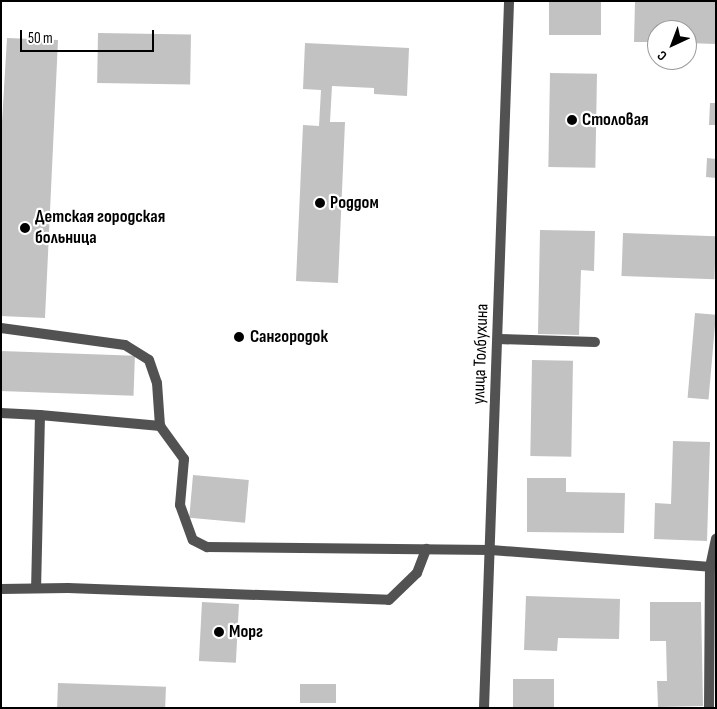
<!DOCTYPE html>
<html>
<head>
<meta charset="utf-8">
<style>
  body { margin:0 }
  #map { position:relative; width:717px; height:709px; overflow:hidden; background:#fff; font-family:"Sofia Sans Condensed",sans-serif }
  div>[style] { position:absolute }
  .building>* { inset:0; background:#c2c2c2; transform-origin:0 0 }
  .service>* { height:10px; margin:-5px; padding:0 5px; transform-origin:5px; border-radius:5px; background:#525252 }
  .minor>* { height:10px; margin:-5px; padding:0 5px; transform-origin:5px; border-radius:5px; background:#525252 }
  .tertiary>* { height:10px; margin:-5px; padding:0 5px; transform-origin:5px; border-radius:5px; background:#525252 }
  .dots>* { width:14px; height:14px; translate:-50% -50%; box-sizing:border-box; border:2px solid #fff; border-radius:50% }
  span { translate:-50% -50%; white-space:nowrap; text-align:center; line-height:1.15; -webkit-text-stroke:4.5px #fff; paint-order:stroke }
  .poi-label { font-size:18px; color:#000; font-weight:700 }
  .left { translate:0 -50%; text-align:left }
  .street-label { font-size:18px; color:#000 }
  .frame { position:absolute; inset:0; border:2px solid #000; pointer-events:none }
  .north { position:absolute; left:647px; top:20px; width:50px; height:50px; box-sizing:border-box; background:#fff; border:1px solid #999; border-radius:50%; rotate:223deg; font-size:14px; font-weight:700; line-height:20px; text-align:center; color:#000 }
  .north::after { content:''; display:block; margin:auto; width:18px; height:22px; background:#000; clip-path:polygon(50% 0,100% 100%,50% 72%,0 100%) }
  .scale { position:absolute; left:20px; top:30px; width:134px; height:22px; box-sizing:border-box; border:2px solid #000; border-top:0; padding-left:6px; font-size:15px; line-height:18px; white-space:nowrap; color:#000; -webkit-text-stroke:4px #fff; paint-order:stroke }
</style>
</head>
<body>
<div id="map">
  <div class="building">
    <div style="left:549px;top:1px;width:52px;height:34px"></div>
    <div style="clip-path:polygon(635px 1px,716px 1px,716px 44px,687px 43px,687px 30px,657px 30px,657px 42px,634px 42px)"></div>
    <div style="left:98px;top:33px;width:93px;height:50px;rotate:1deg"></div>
    <div style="clip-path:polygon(7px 38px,58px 40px,45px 318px,1px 316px,1px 139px)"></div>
    <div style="clip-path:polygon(305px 43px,409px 48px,407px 96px,374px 94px,374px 88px,332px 86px,330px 122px,345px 122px,338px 283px,296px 281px,303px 125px,319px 126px,321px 90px,303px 89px)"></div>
    <div style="left:550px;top:73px;width:47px;height:94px;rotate:1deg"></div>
    <div style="clip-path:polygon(710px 103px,716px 103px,716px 125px,709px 125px)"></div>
    <div style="clip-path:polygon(707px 158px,716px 159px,716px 178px,706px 177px)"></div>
    <div style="clip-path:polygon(540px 230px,595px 231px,594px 271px,581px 270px,579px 335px,538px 334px)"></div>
    <div style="left:623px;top:233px;width:93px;height:43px;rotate:2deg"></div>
    <div style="left:695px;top:313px;width:21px;height:85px;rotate:5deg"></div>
    <div style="left:1px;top:351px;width:134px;height:40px;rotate:2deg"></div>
    <div style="left:532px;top:360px;width:41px;height:96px;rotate:1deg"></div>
    <div style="clip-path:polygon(673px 441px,710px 442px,707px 541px,654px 539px,655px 503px,671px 504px)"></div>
    <div style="left:193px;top:475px;width:56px;height:43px;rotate:5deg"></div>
    <div style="clip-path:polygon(527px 478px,566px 478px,566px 492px,625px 493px,624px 533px,527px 532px)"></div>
    <div style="clip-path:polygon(526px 596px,620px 599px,619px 639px,558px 638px,557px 651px,524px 650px)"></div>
    <div style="left:202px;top:602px;width:37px;height:59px;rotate:3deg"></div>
    <div style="clip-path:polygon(650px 602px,701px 602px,703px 706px,658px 707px,657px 681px,667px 681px,666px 641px,650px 641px)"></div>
    <div style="left:513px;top:679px;width:41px;height:29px"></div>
    <div style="left:58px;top:683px;width:108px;height:25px;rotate:2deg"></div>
    <div style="left:300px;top:684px;width:36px;height:19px"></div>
  </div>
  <div class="service">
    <div style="left:1px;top:328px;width:125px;rotate:7.8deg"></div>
    <div style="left:125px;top:345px;width:28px;rotate:32deg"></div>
    <div style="left:149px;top:360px;width:24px;rotate:71deg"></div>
    <div style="left:157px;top:383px;width:43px;rotate:86deg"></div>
    <div style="left:498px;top:339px;width:97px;rotate:1.8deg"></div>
    <div style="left:1px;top:413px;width:39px;rotate:3deg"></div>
    <div style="left:40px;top:415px;width:173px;rotate:91.3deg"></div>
    <div style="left:40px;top:415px;width:121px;rotate:5.2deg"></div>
    <div style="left:160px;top:426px;width:41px;rotate:54deg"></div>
    <div style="left:184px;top:459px;width:46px;rotate:95deg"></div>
    <div style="left:180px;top:505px;width:37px;rotate:70deg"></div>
    <div style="left:193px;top:540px;width:16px;rotate:27deg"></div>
    <div style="left:207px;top:547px;width:284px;rotate:0.6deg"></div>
    <div style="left:1px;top:589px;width:67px;rotate:-0.9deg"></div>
    <div style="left:68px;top:588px;width:321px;rotate:2.1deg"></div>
    <div style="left:389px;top:600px;width:39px;rotate:-44deg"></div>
    <div style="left:417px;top:573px;width:26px;rotate:-69deg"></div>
    <div style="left:709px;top:708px;width:141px;rotate:-89.6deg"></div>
  </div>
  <div class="minor">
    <div style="left:491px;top:550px;width:220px;rotate:4.4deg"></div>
    <div style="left:710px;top:567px;width:29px;rotate:-78deg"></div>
  </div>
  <div class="tertiary">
    <div style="left:484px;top:708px;width:707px;rotate:-87.97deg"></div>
  </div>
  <div class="dots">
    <div style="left:572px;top:120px;background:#000"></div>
    <div style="left:320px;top:203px;background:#000"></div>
    <div style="left:25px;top:228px;background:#000"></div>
    <div style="left:239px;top:337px;background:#000"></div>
    <div style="left:219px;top:632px;background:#000"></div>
  </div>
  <div class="poi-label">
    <span class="left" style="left:582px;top:120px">Столовая</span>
    <span class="left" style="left:330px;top:203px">Роддом</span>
    <span class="left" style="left:35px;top:228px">Детская городская<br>больница</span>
    <span class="left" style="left:250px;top:337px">Сангородок</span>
    <span class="left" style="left:229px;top:632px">Морг</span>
  </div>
  <div class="street-label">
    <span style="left:481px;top:354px;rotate:-88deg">улица Толбухина</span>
  </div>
  <div class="frame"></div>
  <div class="north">С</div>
  <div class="scale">50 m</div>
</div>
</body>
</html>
